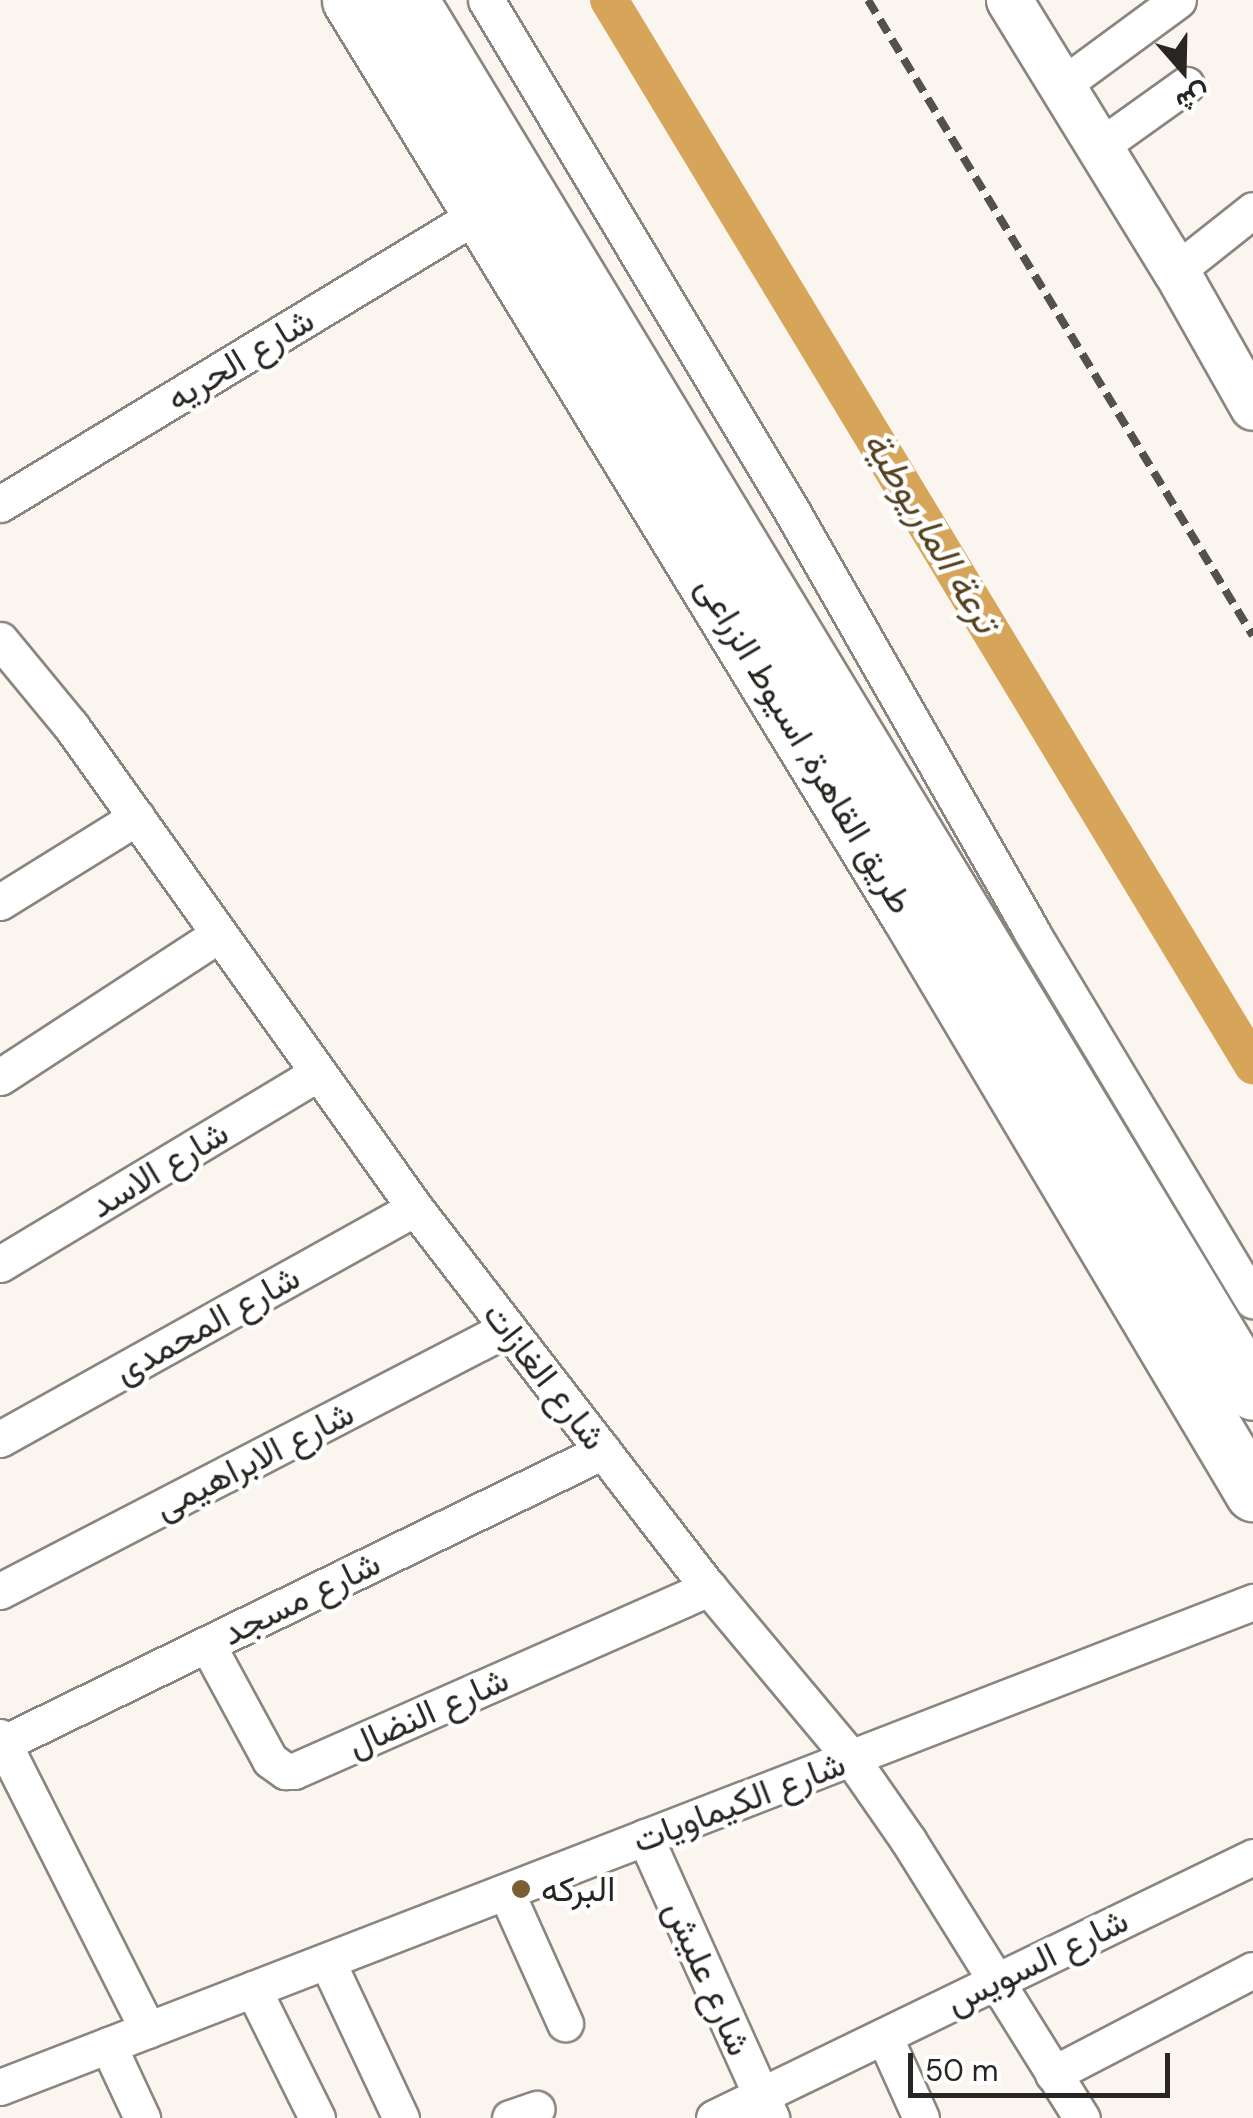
<!DOCTYPE html>
<html>
<head>
<meta charset="utf-8">
<style>
  body { margin:0 }
  #map { position:relative; width:1253px; height:2118px; overflow:hidden; background:#faf5ee; font-family:"DM Sans",Vazirmatn,sans-serif }
  div>[style] { position:absolute }
  .canal>* { height:38px; margin:-19px; padding:0 19px; transform-origin:19px; border-radius:19px; background:#d6a559 }
  .roads { filter:drop-shadow(2px 0 #8a867f) drop-shadow(-2px 0 #8a867f) drop-shadow(0 2px #8a867f) drop-shadow(0 -2px #8a867f) }
  .minor>* { height:35px; margin:-17.5px; padding:0 17.5px; transform-origin:17.5px; border-radius:17.5px; background:#fff }
  .tertiary>* { height:45px; margin:-22.5px; padding:0 22.5px; transform-origin:22.5px; border-radius:22.5px; background:#fff }
  .trunk>* { height:55px; margin:-27.5px; padding:0 27.5px; transform-origin:27.5px; border-radius:27.5px; background:#fff }
  .rail>* { height:8px; margin-top:-4px; transform-origin:0; background:repeating-linear-gradient(90deg,#53514d 0 15px,transparent 0 23px) }
  .dots>* { width:28px; height:28px; translate:-50% -50%; box-sizing:border-box; border:5px solid #fff; border-radius:50% }
  span { translate:-50% -50%; white-space:nowrap; text-align:center; line-height:1.15; -webkit-text-stroke:9px #fff; paint-order:stroke }
  .street-label { font-size:35px; color:#272623 }
  .poi-label { font-size:35px; color:#272623 }
  .left { translate:0 -50%; text-align:left }
  .water-label { font-size:38px; color:#564121; font-style:italic }
  .north { position:absolute; left:1133px; top:20px; width:100px; height:100px; -webkit-text-stroke:8px #fff; paint-order:stroke; rotate:160deg; font-size:28px; font-weight:700; line-height:40px; text-align:center; color:#272623 }
  .north::after { content:''; display:block; margin:auto; width:35px; height:45px; background:#272623; clip-path:polygon(50% 0,100% 100%,50% 72%,0 100%) }
  .scale { position:absolute; left:908px; top:2053px; width:262px; height:45px; box-sizing:border-box; border:5px solid #272623; border-top:0; padding-left:12px; font-size:30px; line-height:35px; white-space:nowrap; color:#272623; -webkit-text-stroke:8px #fff; paint-order:stroke }
</style>
</head>
<body>
<div id="map">
  <div class="canal">
    <div style="left:609px;top:0;width:1245px;rotate:58.84deg"></div>
  </div>
  <div class="roads">
    <div class="minor">
      <div style="left:486px;top:0;width:598px;rotate:59.1deg"></div>
      <div style="left:793px;top:513px;width:481px;rotate:60.3deg"></div>
      <div style="left:1031px;top:931px;width:431px;rotate:59deg"></div>
      <div style="left:1061px;top:86px;width:145px;rotate:-36.3deg"></div>
      <div style="left:1099px;top:147px;width:107px;rotate:-35.5deg"></div>
      <div style="left:1176px;top:271px;width:98px;rotate:-38.4deg"></div>
      <div style="left:0;top:504px;width:561px;rotate:-31.23deg"></div>
      <div style="left:0;top:640px;width:112px;rotate:50.5deg"></div>
      <div style="left:71px;top:726px;width:592px;rotate:54.48deg"></div>
      <div style="left:415px;top:1208px;width:480px;rotate:52.3deg"></div>
      <div style="left:709px;top:1588px;width:222px;rotate:50.1deg"></div>
      <div style="left:851px;top:1758px;width:100px;rotate:55.2deg"></div>
      <div style="left:908px;top:1840px;width:328px;rotate:58deg"></div>
      <div style="left:0;top:902px;width:161px;rotate:-31.8deg"></div>
      <div style="left:0;top:1077px;width:260px;rotate:-33.1deg"></div>
      <div style="left:0;top:1264px;width:371px;rotate:-31deg"></div>
      <div style="left:0;top:1439px;width:475px;rotate:-29.1deg"></div>
      <div style="left:0;top:1591px;width:572px;rotate:-27.37deg"></div>
      <div style="left:207px;top:1644px;width:132px;rotate:61.5deg"></div>
      <div style="left:270px;top:1760px;width:19px;rotate:36deg"></div>
      <div style="left:285px;top:1771px;width:9px"></div>
      <div style="left:294px;top:1771px;width:454px;rotate:-23.8deg"></div>
      <div style="left:0;top:1737px;width:328px;rotate:63.2deg"></div>
      <div style="left:0;top:1745px;width:671px;rotate:-25.99deg"></div>
      <div style="left:645px;top:1837px;width:308px;rotate:65.8deg"></div>
      <div style="left:506px;top:1892px;width:144px;rotate:65.8deg"></div>
      <div style="left:327px;top:1961px;width:174px;rotate:64.8deg"></div>
      <div style="left:253px;top:1989px;width:144px;rotate:63.6deg"></div>
      <div style="left:884px;top:2036px;width:90px;rotate:65.7deg"></div>
      <div style="left:108px;top:2045px;width:81px;rotate:65deg"></div>
      <div style="left:1053px;top:2074px;width:225px;rotate:-27.5deg"></div>
      <div style="left:0;top:2087px;width:1344px;rotate:-21.16deg"></div>
      <div style="left:510px;top:2118px;width:28px;rotate:-19deg"></div>
      <div style="left:714px;top:2118px;width:599px;rotate:-25.84deg"></div>
    </div>
    <div class="tertiary">
      <div style="left:1009px;top:0;width:318px;rotate:58.4deg"></div>
      <div style="left:1176px;top:271px;width:156px;rotate:60.5deg"></div>
    </div>
    <div class="trunk">
      <div style="left:350px;top:0;width:1072px;rotate:58.58deg"></div>
      <div style="left:909px;top:915px;width:673px;rotate:59.24deg"></div>
      <div style="left:410px;top:0;width:1627px;rotate:58.8deg"></div>
    </div>
  </div>
  <div class="rail">
    <div style="left:868px;top:0;width:743px;rotate:58.81deg"></div>
  </div>
  <div class="dots">
    <div style="left:521px;top:1889px;background:#7b5e32"></div>
  </div>
  <div class="street-label">
    <span style="left:240px;top:359px;rotate:-31deg">شارع الحريه</span>
    <span style="left:805px;top:745px;rotate:59deg">طريق القاهرة, اسيوط الزراعى</span>
    <span style="left:159px;top:1169px;rotate:-31deg">شارع الاسد</span>
    <span style="left:207px;top:1324px;rotate:-29deg">شارع المحمدى</span>
    <span style="left:545px;top:1376px;rotate:52deg">شارع الغازات</span>
    <span style="left:254px;top:1460px;rotate:-27deg">شارع الابراهيمى</span>
    <span style="left:301px;top:1598px;rotate:-26deg">شارع مسجد</span>
    <span style="left:428px;top:1712px;rotate:-24deg">شارع النضال</span>
    <span style="left:739px;top:1802px;rotate:-21deg">شارع الكيماويات</span>
    <span style="left:1037px;top:1961px;rotate:-26deg">شارع السويس</span>
    <span style="left:708px;top:1978px;rotate:66deg">شارع عليش</span>
  </div>
  <div class="poi-label">
    <span class="left" style="left:541px;top:1889px">البركه</span>
  </div>
  <div class="water-label">
    <span style="left:931px;top:532px;rotate:59deg">ترعة الماريوطية</span>
  </div>
  <div class="north">ش</div>
  <div class="scale">50 m</div>
</div>
</body>
</html>
